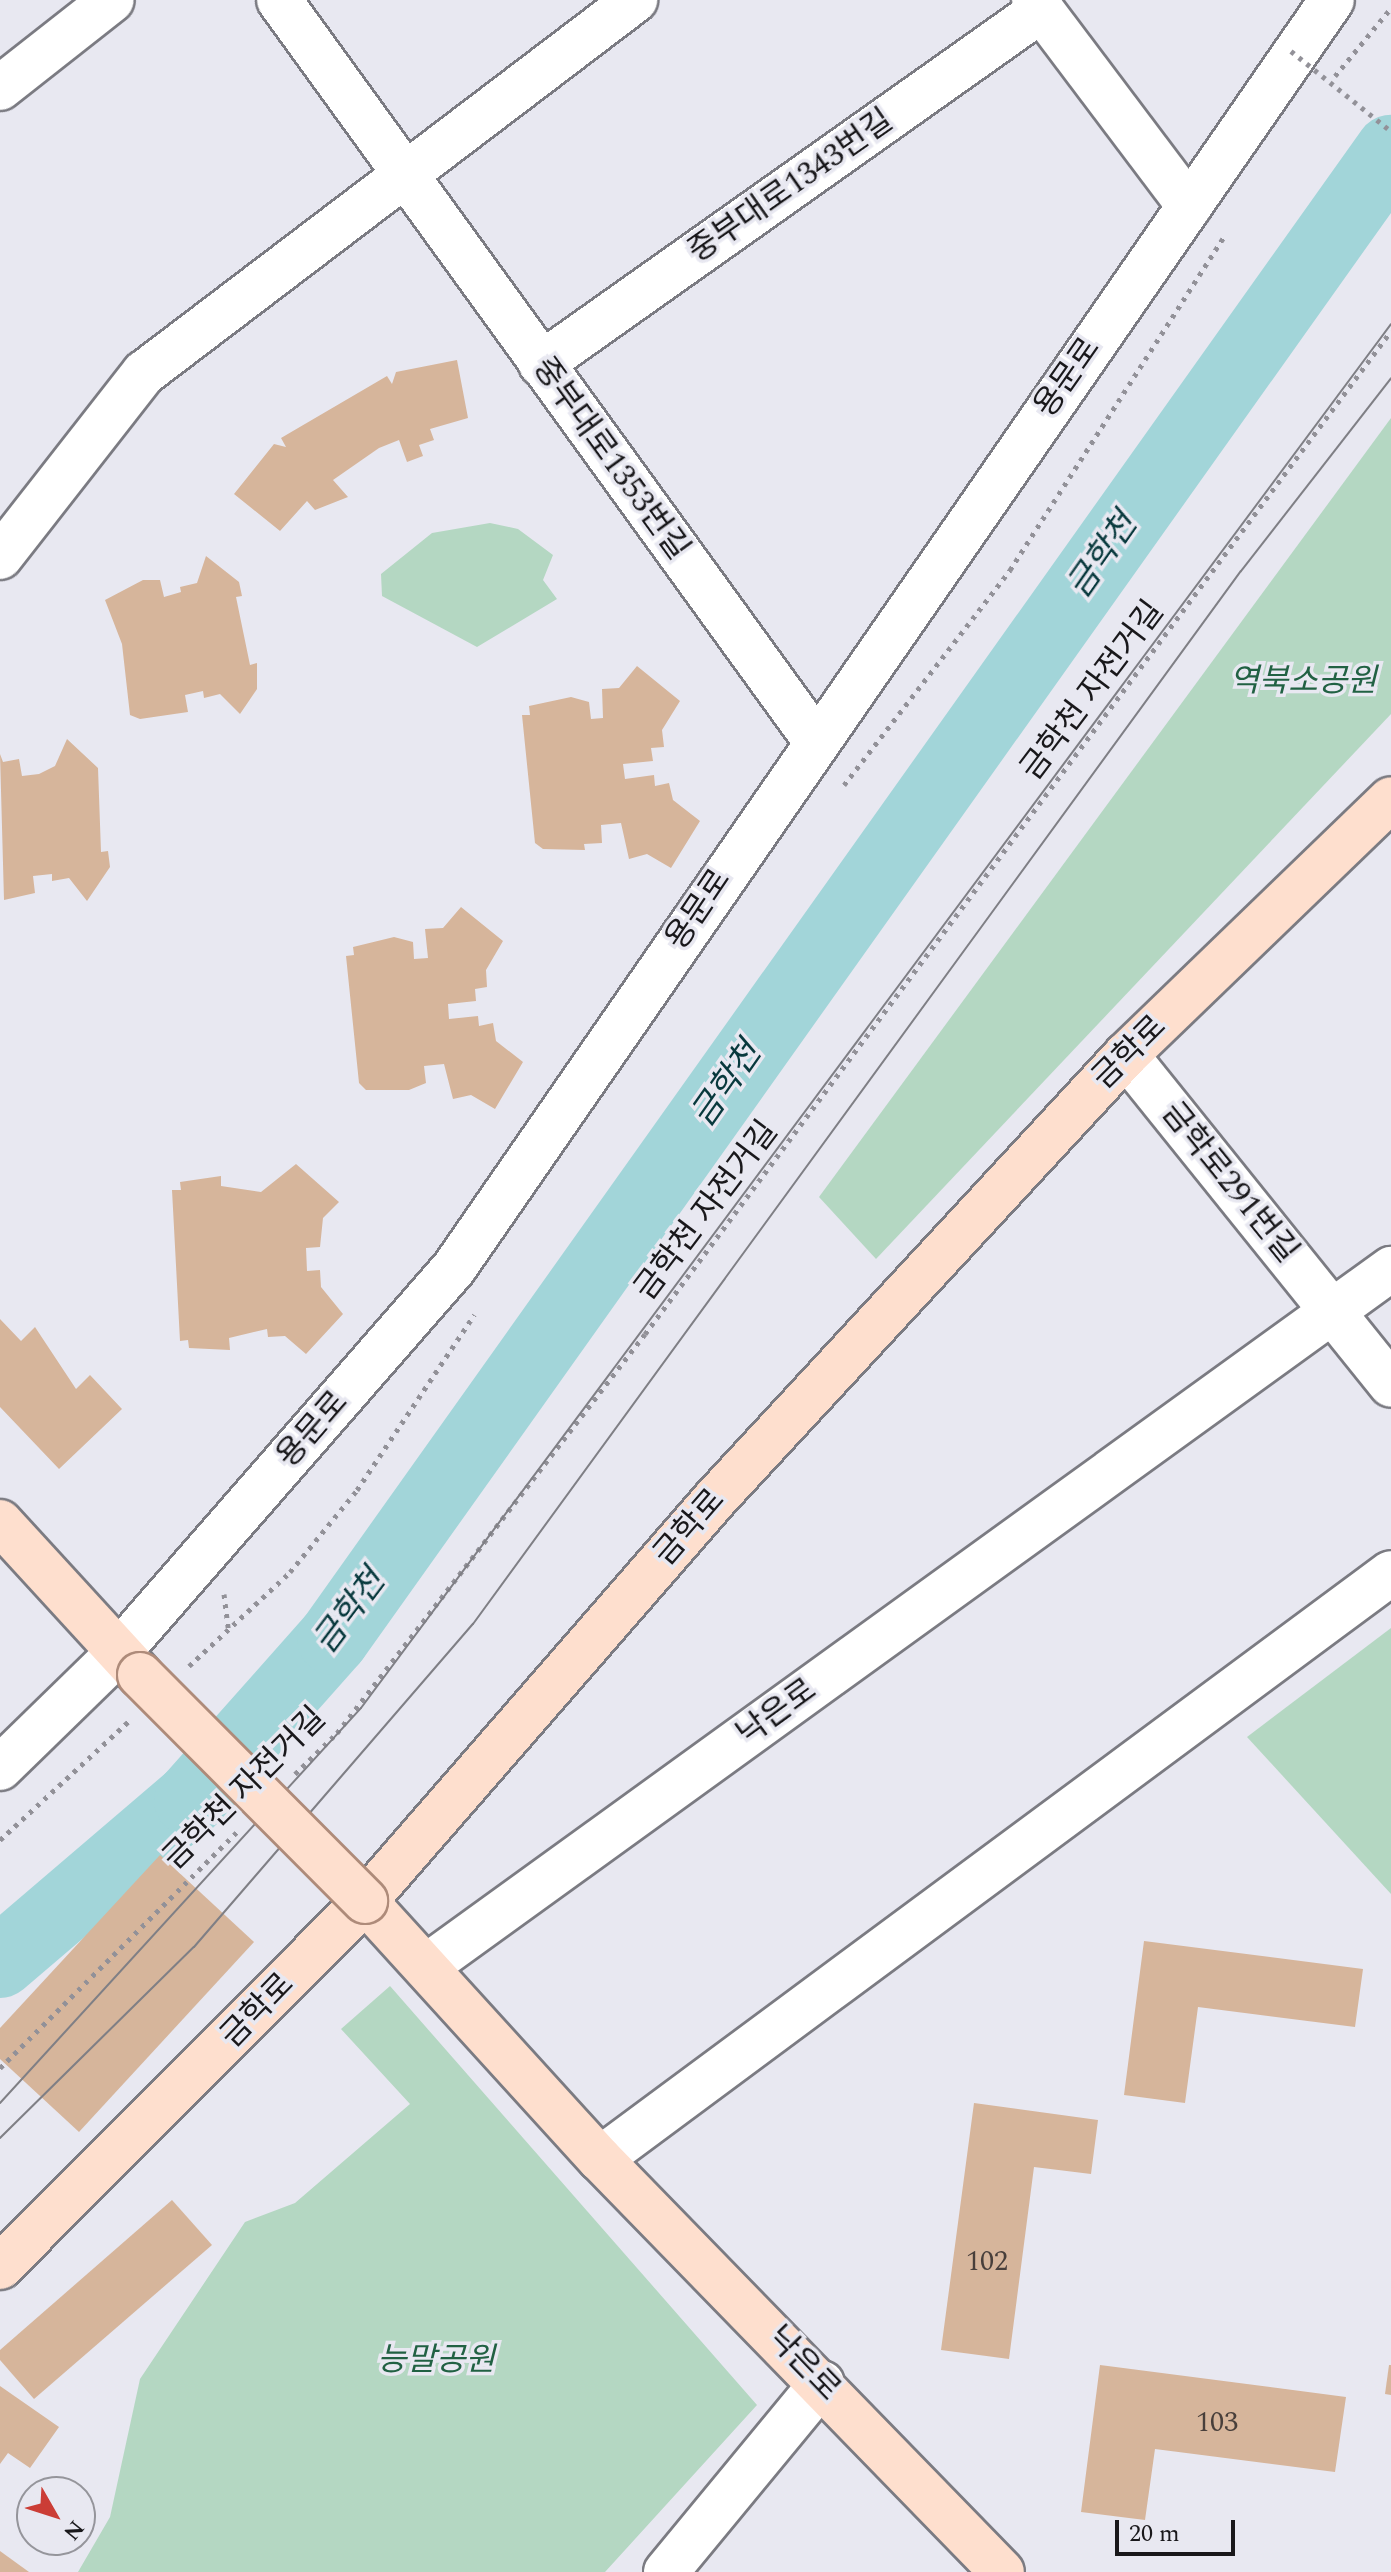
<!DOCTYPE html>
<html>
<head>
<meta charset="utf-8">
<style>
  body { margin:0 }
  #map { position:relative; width:1391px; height:2572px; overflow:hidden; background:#e8e8f1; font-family:Spectral,"Noto Sans KR",serif }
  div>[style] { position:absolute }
  .green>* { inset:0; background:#b4d7c2 }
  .river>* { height:72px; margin:-36px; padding:0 36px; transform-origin:36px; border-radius:36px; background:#a2d5d9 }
  .building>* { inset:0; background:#d6b59b }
  .path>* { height:5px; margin-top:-2.5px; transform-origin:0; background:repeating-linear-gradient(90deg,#929198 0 4px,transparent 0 10px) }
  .roads { filter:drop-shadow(2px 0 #7b7b82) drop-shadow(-2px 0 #7b7b82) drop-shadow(0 2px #7b7b82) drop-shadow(0 -2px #7b7b82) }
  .minor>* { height:44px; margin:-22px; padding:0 22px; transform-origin:22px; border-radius:22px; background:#fff }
  .major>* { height:44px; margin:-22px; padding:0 22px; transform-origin:22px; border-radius:22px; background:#fedfce }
  .tram>* { height:2px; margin:-1px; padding:0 1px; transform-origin:1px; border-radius:1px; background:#7f7f85 }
  .path-bridge>* { height:5px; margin-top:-2.5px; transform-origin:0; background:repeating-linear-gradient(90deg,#929198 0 4px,transparent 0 10px) }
  .bridges { filter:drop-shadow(2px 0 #ae8b7a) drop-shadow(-2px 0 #ae8b7a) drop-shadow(0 2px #ae8b7a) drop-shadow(0 -2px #ae8b7a) }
  .major-bridge>* { height:44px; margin:-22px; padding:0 22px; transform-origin:22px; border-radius:22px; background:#fedfce }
  span { translate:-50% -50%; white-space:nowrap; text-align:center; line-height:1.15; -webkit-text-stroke:7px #e8e8f1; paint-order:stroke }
  .number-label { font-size:28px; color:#483f3b }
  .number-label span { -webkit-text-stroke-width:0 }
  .street-label { font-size:32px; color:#19181b }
  .park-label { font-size:32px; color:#216143; font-style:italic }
  .water-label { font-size:34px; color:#08393d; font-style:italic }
  .north { position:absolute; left:16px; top:2476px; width:80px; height:80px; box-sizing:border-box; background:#e8e8f1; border:2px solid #95959b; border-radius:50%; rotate:129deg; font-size:22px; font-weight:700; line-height:32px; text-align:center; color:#19181b }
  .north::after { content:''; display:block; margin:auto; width:28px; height:36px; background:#cb3d36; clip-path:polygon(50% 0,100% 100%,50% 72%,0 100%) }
  .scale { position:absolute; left:1115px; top:2520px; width:120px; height:36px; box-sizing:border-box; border:4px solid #19181b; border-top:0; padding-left:10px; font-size:24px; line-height:28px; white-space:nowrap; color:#19181b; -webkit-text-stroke:6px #e8e8f1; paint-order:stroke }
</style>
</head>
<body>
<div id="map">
  <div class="green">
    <div style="clip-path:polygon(1391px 418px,1391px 714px,876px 1259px,819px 1197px)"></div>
    <div style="clip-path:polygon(490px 523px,518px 529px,553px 555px,543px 580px,557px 599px,477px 647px,382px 596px,381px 574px,432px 533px)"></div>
    <div style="clip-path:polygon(1391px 1628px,1391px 1894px,1247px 1737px)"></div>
    <div style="clip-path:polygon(390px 1986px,757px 2405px,605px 2572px,78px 2572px,110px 2517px,140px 2379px,245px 2222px,295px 2203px,410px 2104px,341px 2029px)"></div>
  </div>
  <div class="river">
    <div style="left:0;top:1962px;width:250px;rotate:-40.5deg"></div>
    <div style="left:190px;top:1800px;width:215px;rotate:-48.4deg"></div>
    <div style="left:333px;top:1639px;width:1826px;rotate:-54.59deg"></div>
  </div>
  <div class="building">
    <div style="clip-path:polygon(457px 360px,468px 418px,430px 429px,434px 440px,419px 445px,423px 456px,407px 462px,399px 440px,379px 448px,333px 480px,348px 497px,315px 510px,307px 501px,280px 531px,234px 494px,274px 444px,286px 447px,281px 438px,387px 376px,392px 384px,396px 372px)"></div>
    <div style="clip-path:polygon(206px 556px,239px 582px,242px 596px,236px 597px,250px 665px,257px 663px,257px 689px,240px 714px,220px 694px,204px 698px,203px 691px,185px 695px,188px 712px,140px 719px,130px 715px,122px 644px,105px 600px,143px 580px,160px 580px,164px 597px,181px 592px,180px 587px,197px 583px)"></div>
    <div style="clip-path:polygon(637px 666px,680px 701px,662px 730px,664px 747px,651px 748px,653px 761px,623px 764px,625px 779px,654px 775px,655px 786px,669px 783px,673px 800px,700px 821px,671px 868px,647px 854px,629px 859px,621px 823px,601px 825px,602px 843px,584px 844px,585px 850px,543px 849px,535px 843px,522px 715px,530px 715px,529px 706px,571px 697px,589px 702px,591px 719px,603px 718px,602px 689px,619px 688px)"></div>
    <div style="clip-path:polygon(67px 739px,98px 768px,101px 852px,108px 851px,110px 867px,87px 901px,69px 878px,52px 881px,52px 874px,33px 876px,35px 893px,4px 900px,0 754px,3px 762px,19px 759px,22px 776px,39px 774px,55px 766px)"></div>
    <div style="clip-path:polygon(461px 907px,503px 941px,486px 970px,487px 987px,475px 989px,476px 1001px,448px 1004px,449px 1019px,478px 1016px,479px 1026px,493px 1023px,496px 1041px,523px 1062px,495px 1109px,471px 1095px,453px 1099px,444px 1064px,424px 1066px,426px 1083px,409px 1090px,366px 1090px,359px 1083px,346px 956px,354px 955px,353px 947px,394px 937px,413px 942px,414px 959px,428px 958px,425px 929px,443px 928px)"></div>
    <div style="clip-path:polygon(296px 1164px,339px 1202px,323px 1218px,320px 1247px,306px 1248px,307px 1271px,320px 1270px,321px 1287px,343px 1314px,306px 1354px,285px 1336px,268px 1337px,267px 1329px,229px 1338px,230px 1350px,189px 1348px,188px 1340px,180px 1341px,172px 1190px,181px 1190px,180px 1182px,221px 1176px,221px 1186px,261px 1192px)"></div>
    <div style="clip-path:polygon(0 1319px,21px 1341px,35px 1327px,76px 1389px,90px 1375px,122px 1409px,59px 1469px,0 1407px)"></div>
    <div style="clip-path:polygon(160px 1855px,254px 1942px,79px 2132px,0 2059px,0 2028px)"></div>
    <div style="clip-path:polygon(1144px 1941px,1363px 1969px,1355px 2027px,1198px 2007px,1185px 2103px,1124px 2095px)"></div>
    <div style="clip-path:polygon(974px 2103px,1098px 2120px,1091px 2174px,1034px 2167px,1009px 2359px,941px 2350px)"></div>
    <div style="clip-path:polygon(172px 2200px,212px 2245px,34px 2399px,0 2360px,0 2350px)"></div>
    <div style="clip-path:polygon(1100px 2365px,1346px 2397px,1335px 2472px,1155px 2449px,1145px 2520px,1081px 2512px)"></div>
    <div style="clip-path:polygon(1389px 2365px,1391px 2365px,1391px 2395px,1385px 2394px)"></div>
    <div style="clip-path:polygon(0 2386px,59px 2427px,30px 2468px,8px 2453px,0 2464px)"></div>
    <div style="clip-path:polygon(0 2551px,29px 2572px,0 2572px)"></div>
  </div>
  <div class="path">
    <div style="left:1335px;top:76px;width:88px;rotate:-50.5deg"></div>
    <div style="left:844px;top:785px;width:272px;rotate:-52.3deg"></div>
    <div style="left:1010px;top:570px;width:398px;rotate:-57.3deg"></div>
    <div style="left:224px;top:1594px;width:34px;rotate:83deg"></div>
    <div style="left:189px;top:1666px;width:138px;rotate:-42.9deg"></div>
    <div style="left:290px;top:1572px;width:106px;rotate:-50.7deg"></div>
    <div style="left:357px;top:1490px;width:211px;rotate:-56.2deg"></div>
    <div style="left:295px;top:1774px;width:59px;rotate:-44.3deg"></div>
    <div style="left:337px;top:1733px;width:504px;rotate:-52.33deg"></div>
    <div style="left:645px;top:1334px;width:1250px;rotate:-53.36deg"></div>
    <div style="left:0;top:1840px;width:176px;rotate:-42.7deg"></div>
    <div style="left:0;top:2068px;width:334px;rotate:-44.9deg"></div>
  </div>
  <div class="roads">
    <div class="minor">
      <div style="left:279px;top:0;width:914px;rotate:54.08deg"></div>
      <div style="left:1034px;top:0;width:258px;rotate:53deg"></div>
      <div style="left:0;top:88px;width:142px;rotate:-38.2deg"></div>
      <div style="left:541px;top:364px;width:613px;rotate:-35.3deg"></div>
      <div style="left:0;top:557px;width:234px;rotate:-52deg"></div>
      <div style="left:144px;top:373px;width:617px;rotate:-37.22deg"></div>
      <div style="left:1126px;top:1055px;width:423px;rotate:51.2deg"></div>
      <div style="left:0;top:1768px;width:165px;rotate:-44.3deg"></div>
      <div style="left:118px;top:1653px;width:511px;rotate:-48.89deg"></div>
      <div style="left:454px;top:1268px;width:1542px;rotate:-55.3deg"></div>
      <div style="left:427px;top:1966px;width:1190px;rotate:-35.87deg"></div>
      <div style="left:600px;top:2159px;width:984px;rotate:-36.53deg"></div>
      <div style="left:666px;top:2572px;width:245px;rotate:-50.5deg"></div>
    </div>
    <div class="major">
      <div style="left:0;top:1522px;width:207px;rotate:47.5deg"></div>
      <div style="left:365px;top:1901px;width:349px;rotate:47.7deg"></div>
      <div style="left:600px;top:2159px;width:576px;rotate:45.77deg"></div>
      <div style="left:0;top:2267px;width:517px;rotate:-45.08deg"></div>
      <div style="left:365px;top:1901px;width:533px;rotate:-48.96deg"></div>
      <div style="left:715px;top:1499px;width:605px;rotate:-47.21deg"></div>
      <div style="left:1126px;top:1055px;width:368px;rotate:-44deg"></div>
    </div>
  </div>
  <div class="tram">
    <div style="left:0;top:2103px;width:535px;rotate:-47.58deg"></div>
    <div style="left:361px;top:1708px;width:1725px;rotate:-53.34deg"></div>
    <div style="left:0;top:2138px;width:272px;rotate:-44.6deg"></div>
    <div style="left:194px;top:1947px;width:427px;rotate:-49.2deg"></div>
    <div style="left:473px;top:1624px;width:1303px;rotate:-53.9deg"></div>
    <div style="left:1241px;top:571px;width:244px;rotate:-52.1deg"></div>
  </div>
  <div class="path-bridge">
    <div style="left:1291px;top:51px;width:128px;rotate:38.7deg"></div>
  </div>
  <div class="bridges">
    <div class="major-bridge">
      <div style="left:140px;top:1675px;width:319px;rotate:45.1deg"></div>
    </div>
  </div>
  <div class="number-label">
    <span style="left:987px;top:2262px">102</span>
    <span style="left:1217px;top:2423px">103</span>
  </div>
  <div class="street-label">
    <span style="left:791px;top:187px;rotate:-35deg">중부대로1343번길</span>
    <span style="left:1068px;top:378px;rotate:-55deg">용문로</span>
    <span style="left:610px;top:459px;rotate:54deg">중부대로1353번길</span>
    <span style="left:1093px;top:691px;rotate:-53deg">금학천 자전거길</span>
    <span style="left:699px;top:910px;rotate:-56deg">용문로</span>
    <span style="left:1130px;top:1053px;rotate:-45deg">금학로</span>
    <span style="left:1229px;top:1183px;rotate:51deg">금학로291번길</span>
    <span style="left:707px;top:1211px;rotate:-53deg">금학천 자전거길</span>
    <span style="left:313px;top:1430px;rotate:-49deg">용문로</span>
    <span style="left:690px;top:1528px;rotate:-49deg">금학로</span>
    <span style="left:777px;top:1713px;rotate:-36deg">낙은로</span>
    <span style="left:245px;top:1789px;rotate:-45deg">금학천 자전거길</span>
    <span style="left:258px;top:2011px;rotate:-46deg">금학로</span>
    <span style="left:803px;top:2364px;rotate:46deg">낙은로</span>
  </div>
  <div class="park-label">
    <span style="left:1303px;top:682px">역북소공원</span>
    <span style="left:436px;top:2361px">능말공원</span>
  </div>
  <div class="water-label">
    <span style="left:1103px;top:556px;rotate:-55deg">금학천</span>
    <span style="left:727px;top:1085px;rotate:-55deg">금학천</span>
    <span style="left:350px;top:1612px;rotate:-53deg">금학천</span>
  </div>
  <div class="north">N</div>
  <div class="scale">20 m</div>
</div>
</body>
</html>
